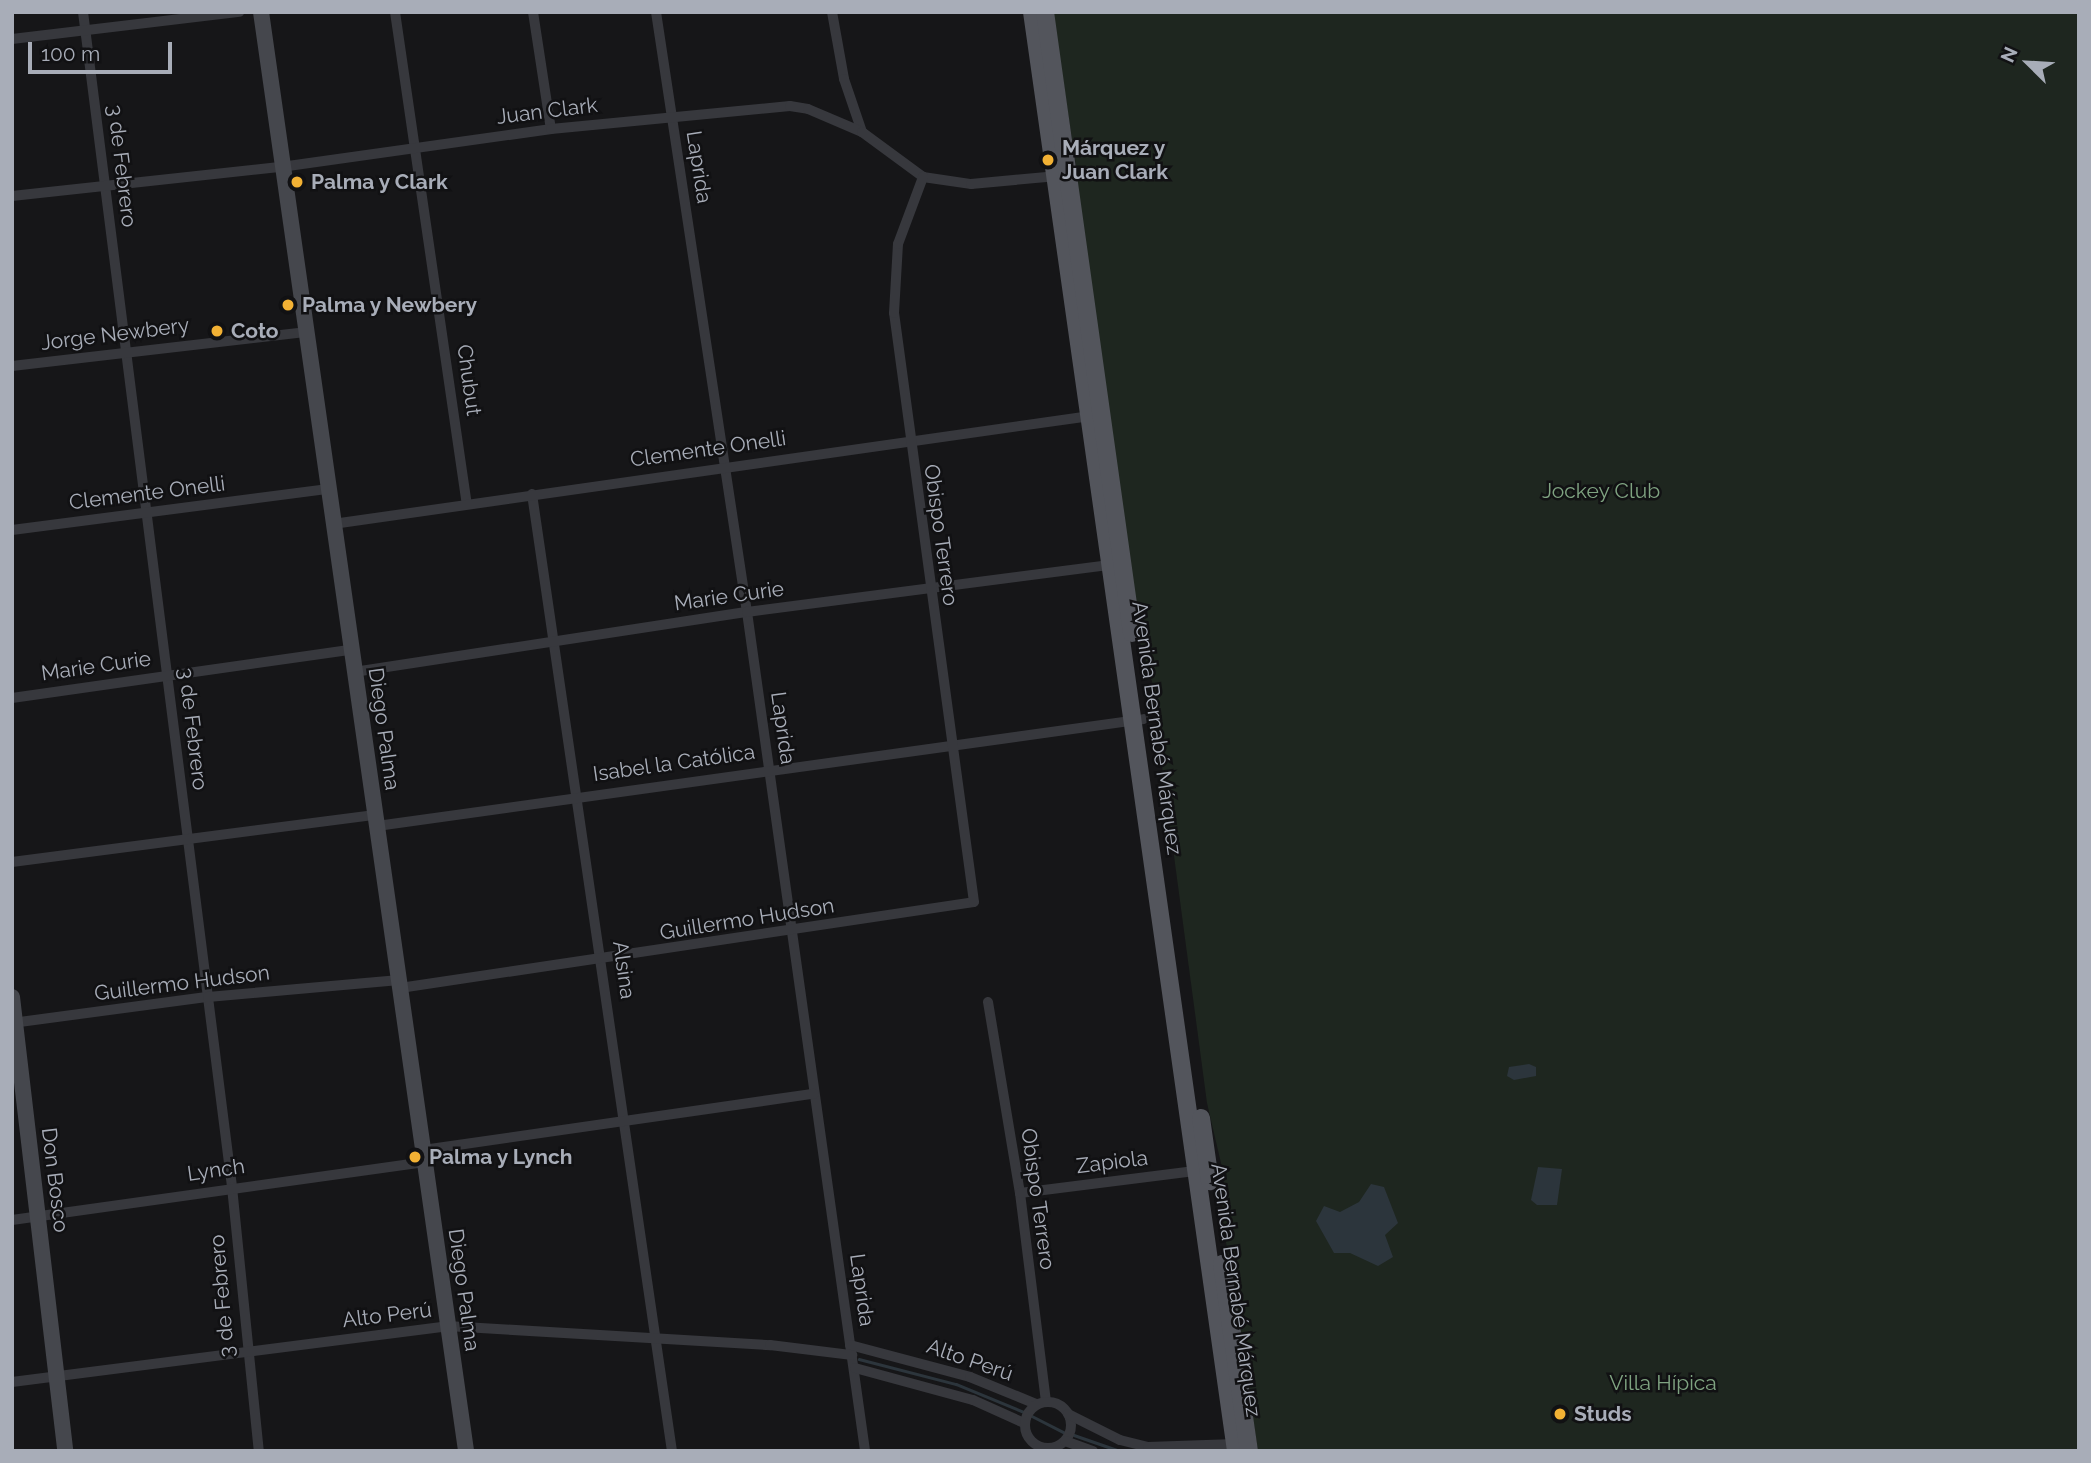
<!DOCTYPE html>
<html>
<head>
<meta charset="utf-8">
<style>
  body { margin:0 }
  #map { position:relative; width:2091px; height:1463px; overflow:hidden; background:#161618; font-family:Raleway,sans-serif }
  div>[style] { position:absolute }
  .green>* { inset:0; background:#1e261f }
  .water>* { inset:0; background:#2c353c }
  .stream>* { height:2.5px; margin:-1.25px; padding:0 1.25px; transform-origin:1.25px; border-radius:1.25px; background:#2c353c }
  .street>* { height:10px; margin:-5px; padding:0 5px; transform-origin:5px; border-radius:5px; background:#37383d }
  .street>.ring { margin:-5px; padding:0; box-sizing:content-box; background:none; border:10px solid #37383d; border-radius:50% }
  .secondary>* { height:16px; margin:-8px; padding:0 8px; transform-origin:8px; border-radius:8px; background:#45474d }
  .primary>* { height:18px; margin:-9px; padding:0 9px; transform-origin:9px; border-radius:9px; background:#53555c }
  .dots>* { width:19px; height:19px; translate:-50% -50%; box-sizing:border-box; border:4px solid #111113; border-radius:50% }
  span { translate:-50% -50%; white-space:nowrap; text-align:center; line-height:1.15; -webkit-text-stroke:5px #111113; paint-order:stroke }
  .street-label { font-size:21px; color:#a8adb8 }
  .poi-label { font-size:21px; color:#a8adb8; font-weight:700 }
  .left { translate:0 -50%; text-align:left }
  .park-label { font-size:21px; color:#7fa381 }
  .frame { position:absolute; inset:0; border:14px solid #a8adb8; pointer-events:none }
  .north { position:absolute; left:1993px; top:28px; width:70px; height:70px; -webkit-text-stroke:5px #111113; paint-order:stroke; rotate:294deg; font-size:19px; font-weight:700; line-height:28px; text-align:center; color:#a8adb8 }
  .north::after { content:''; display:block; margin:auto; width:24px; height:32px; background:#a8adb8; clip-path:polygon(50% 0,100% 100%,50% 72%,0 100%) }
  .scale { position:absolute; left:28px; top:42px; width:144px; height:32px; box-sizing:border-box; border:4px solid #a8adb8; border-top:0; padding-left:9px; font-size:21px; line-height:24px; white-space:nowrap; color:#a8adb8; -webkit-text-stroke:5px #111113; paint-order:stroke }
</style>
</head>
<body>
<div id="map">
  <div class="green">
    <div style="clip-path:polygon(1053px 12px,2079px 12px,2079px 1451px,1258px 1451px,1222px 1216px,1224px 1176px,1207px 1103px,1162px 766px,1159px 707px,1142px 646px,1133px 636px,1078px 210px,1077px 173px)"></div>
  </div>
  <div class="water">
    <div style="clip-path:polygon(1529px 1064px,1536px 1067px,1536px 1076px,1514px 1080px,1507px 1076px,1509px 1067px)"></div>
    <div style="clip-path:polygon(1538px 1167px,1562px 1169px,1557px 1205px,1537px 1205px,1531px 1200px)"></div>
    <div style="clip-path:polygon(1371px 1184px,1384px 1187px,1398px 1223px,1385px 1235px,1393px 1257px,1378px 1266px,1350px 1253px,1334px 1253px,1316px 1221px,1324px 1206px,1340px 1212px,1359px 1202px)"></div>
  </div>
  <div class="stream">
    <div style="left:859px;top:1359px;width:100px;rotate:14.5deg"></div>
    <div style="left:956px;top:1384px;width:74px;rotate:22.4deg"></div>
    <div style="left:1032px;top:1416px;width:36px;rotate:27deg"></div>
    <div style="left:1074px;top:1435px;width:49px;rotate:19.2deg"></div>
  </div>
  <div class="street">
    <div style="left:83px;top:12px;width:1184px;rotate:82.77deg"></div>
    <div style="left:232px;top:1187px;width:265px;rotate:84.2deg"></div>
    <div style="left:395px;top:12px;width:497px;rotate:81.7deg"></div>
    <div style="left:533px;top:12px;width:118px;rotate:81.3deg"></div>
    <div style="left:656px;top:12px;width:607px;rotate:81.38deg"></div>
    <div style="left:747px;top:612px;width:847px;rotate:81.99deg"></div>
    <div style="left:832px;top:12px;width:68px;rotate:79.8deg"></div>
    <div style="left:844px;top:79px;width:56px;rotate:71.2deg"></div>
    <div style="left:12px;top:39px;width:229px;rotate:-6.8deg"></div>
    <div style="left:12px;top:196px;width:271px;rotate:-6.2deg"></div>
    <div style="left:281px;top:167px;width:273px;rotate:-8deg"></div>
    <div style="left:551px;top:129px;width:240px;rotate:-5.5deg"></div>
    <div style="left:790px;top:106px;width:18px;rotate:9deg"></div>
    <div style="left:808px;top:109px;width:59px;rotate:23.1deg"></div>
    <div style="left:862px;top:132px;width:76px;rotate:36.4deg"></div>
    <div style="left:923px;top:177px;width:49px;rotate:8.3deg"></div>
    <div style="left:971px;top:184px;width:87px;rotate:-5.3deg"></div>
    <div style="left:12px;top:366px;width:295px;rotate:-6.6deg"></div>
    <div style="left:532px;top:494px;width:967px;rotate:81.68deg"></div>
    <div style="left:333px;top:524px;width:765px;rotate:-8.12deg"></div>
    <div style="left:12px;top:530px;width:319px;rotate:-7.4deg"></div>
    <div style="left:354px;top:672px;width:398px;rotate:-8.7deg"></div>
    <div style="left:747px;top:612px;width:366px;rotate:-7.4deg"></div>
    <div style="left:12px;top:698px;width:342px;rotate:-8.1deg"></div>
    <div style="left:377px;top:826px;width:774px;rotate:-7.94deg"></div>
    <div style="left:12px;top:862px;width:366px;rotate:-7.4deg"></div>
    <div style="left:400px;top:988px;width:580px;rotate:-8.52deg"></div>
    <div style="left:974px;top:902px;width:594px;rotate:-97.73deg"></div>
    <div style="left:894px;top:313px;width:69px;rotate:-86.7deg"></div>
    <div style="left:898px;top:244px;width:72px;rotate:-69.5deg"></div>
    <div style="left:988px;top:1002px;width:194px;rotate:80.5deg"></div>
    <div style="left:1020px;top:1193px;width:210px;rotate:82.9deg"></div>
    <div style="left:12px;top:1023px;width:198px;rotate:-7.6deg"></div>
    <div style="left:208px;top:997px;width:192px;rotate:-5.1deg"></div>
    <div style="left:423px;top:1150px;width:395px;rotate:-8.2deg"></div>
    <div style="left:1020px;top:1193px;width:182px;rotate:-7.2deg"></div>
    <div style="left:12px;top:1220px;width:417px;rotate:-8deg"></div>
    <div style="left:850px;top:1345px;width:124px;rotate:14.9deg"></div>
    <div style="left:970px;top:1377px;width:71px;rotate:22.2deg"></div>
    <div style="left:855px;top:1368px;width:122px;rotate:15.2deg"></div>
    <div style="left:973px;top:1400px;width:56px;rotate:24.3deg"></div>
    <div style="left:12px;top:1382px;width:439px;rotate:-7.3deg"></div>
    <div style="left:447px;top:1326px;width:324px;rotate:3.4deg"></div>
    <div style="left:770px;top:1345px;width:83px;rotate:7deg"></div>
    <div class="ring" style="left:1025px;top:1402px;width:36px;height:36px"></div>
    <div style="left:1068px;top:1414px;width:58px;rotate:26.6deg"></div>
    <div style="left:1120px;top:1440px;width:29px;rotate:14deg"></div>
    <div style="left:1148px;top:1447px;width:87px;rotate:-2deg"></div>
    <div style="left:1065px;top:1441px;width:30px;rotate:20deg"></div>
  </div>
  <div class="secondary">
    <div style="left:261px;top:12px;width:1454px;rotate:81.89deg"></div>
    <div style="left:12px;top:997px;width:457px;rotate:83.3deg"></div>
  </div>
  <div class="primary">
    <div style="left:1032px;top:12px;width:1453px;rotate:81.93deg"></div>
    <div style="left:1045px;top:12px;width:627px;rotate:82.02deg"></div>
    <div style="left:1201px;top:1118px;width:64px;rotate:81.9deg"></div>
    <div style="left:1222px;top:1264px;width:189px;rotate:81.8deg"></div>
  </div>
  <div class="dots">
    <div style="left:1048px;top:160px;background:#f2b134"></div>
    <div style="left:297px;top:182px;background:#f2b134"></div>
    <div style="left:288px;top:305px;background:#f2b134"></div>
    <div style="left:217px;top:331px;background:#f2b134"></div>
    <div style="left:415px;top:1157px;background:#f2b134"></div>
    <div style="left:1560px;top:1414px;background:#f2b134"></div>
  </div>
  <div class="street-label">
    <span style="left:547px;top:111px;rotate:-7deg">Juan Clark</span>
    <span style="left:122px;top:166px;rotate:83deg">3 de Febrero</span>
    <span style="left:699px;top:167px;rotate:81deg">Laprida</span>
    <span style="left:115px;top:334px;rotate:-7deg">Jorge Newbery</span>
    <span style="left:469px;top:380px;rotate:82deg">Chubut</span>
    <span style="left:708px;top:449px;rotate:-8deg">Clemente Onelli</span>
    <span style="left:147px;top:493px;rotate:-7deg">Clemente Onelli</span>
    <span style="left:941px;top:535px;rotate:82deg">Obispo Terrero</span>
    <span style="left:729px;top:596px;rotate:-8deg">Marie Curie</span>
    <span style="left:96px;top:666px;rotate:-8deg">Marie Curie</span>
    <span style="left:783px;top:728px;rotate:82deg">Laprida</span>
    <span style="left:1157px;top:728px;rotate:82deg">Avenida Bernabé Márquez</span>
    <span style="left:193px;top:729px;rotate:83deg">3 de Febrero</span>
    <span style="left:384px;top:729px;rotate:82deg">Diego Palma</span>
    <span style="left:674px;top:763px;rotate:-8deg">Isabel la Católica</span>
    <span style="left:747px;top:919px;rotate:-9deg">Guillermo Hudson</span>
    <span style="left:624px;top:970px;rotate:82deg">Alsina</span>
    <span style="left:182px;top:983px;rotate:-7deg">Guillermo Hudson</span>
    <span style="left:1112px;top:1162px;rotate:-7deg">Zapiola</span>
    <span style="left:216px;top:1170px;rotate:-8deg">Lynch</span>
    <span style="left:55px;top:1180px;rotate:83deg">Don Bosco</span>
    <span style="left:1038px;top:1199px;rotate:82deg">Obispo Terrero</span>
    <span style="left:464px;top:1290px;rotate:82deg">Diego Palma</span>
    <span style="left:862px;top:1290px;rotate:82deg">Laprida</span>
    <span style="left:1236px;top:1290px;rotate:82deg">Avenida Bernabé Márquez</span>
    <span style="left:222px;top:1296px;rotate:-95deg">3 de Febrero</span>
    <span style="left:387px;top:1315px;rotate:-7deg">Alto Perú</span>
    <span style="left:970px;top:1360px;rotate:19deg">Alto Perú</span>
  </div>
  <div class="poi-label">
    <span class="left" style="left:1062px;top:160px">Márquez y<br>Juan Clark</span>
    <span class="left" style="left:311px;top:182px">Palma y Clark</span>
    <span class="left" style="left:302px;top:305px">Palma y Newbery</span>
    <span class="left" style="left:231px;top:331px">Coto</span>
    <span class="left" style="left:429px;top:1157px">Palma y Lynch</span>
    <span class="left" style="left:1574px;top:1414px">Studs</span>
  </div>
  <div class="park-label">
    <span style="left:1601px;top:491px">Jockey Club</span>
    <span style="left:1663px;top:1383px">Villa Hípica</span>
  </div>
  <div class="frame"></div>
  <div class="north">N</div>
  <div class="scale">100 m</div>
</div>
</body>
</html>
